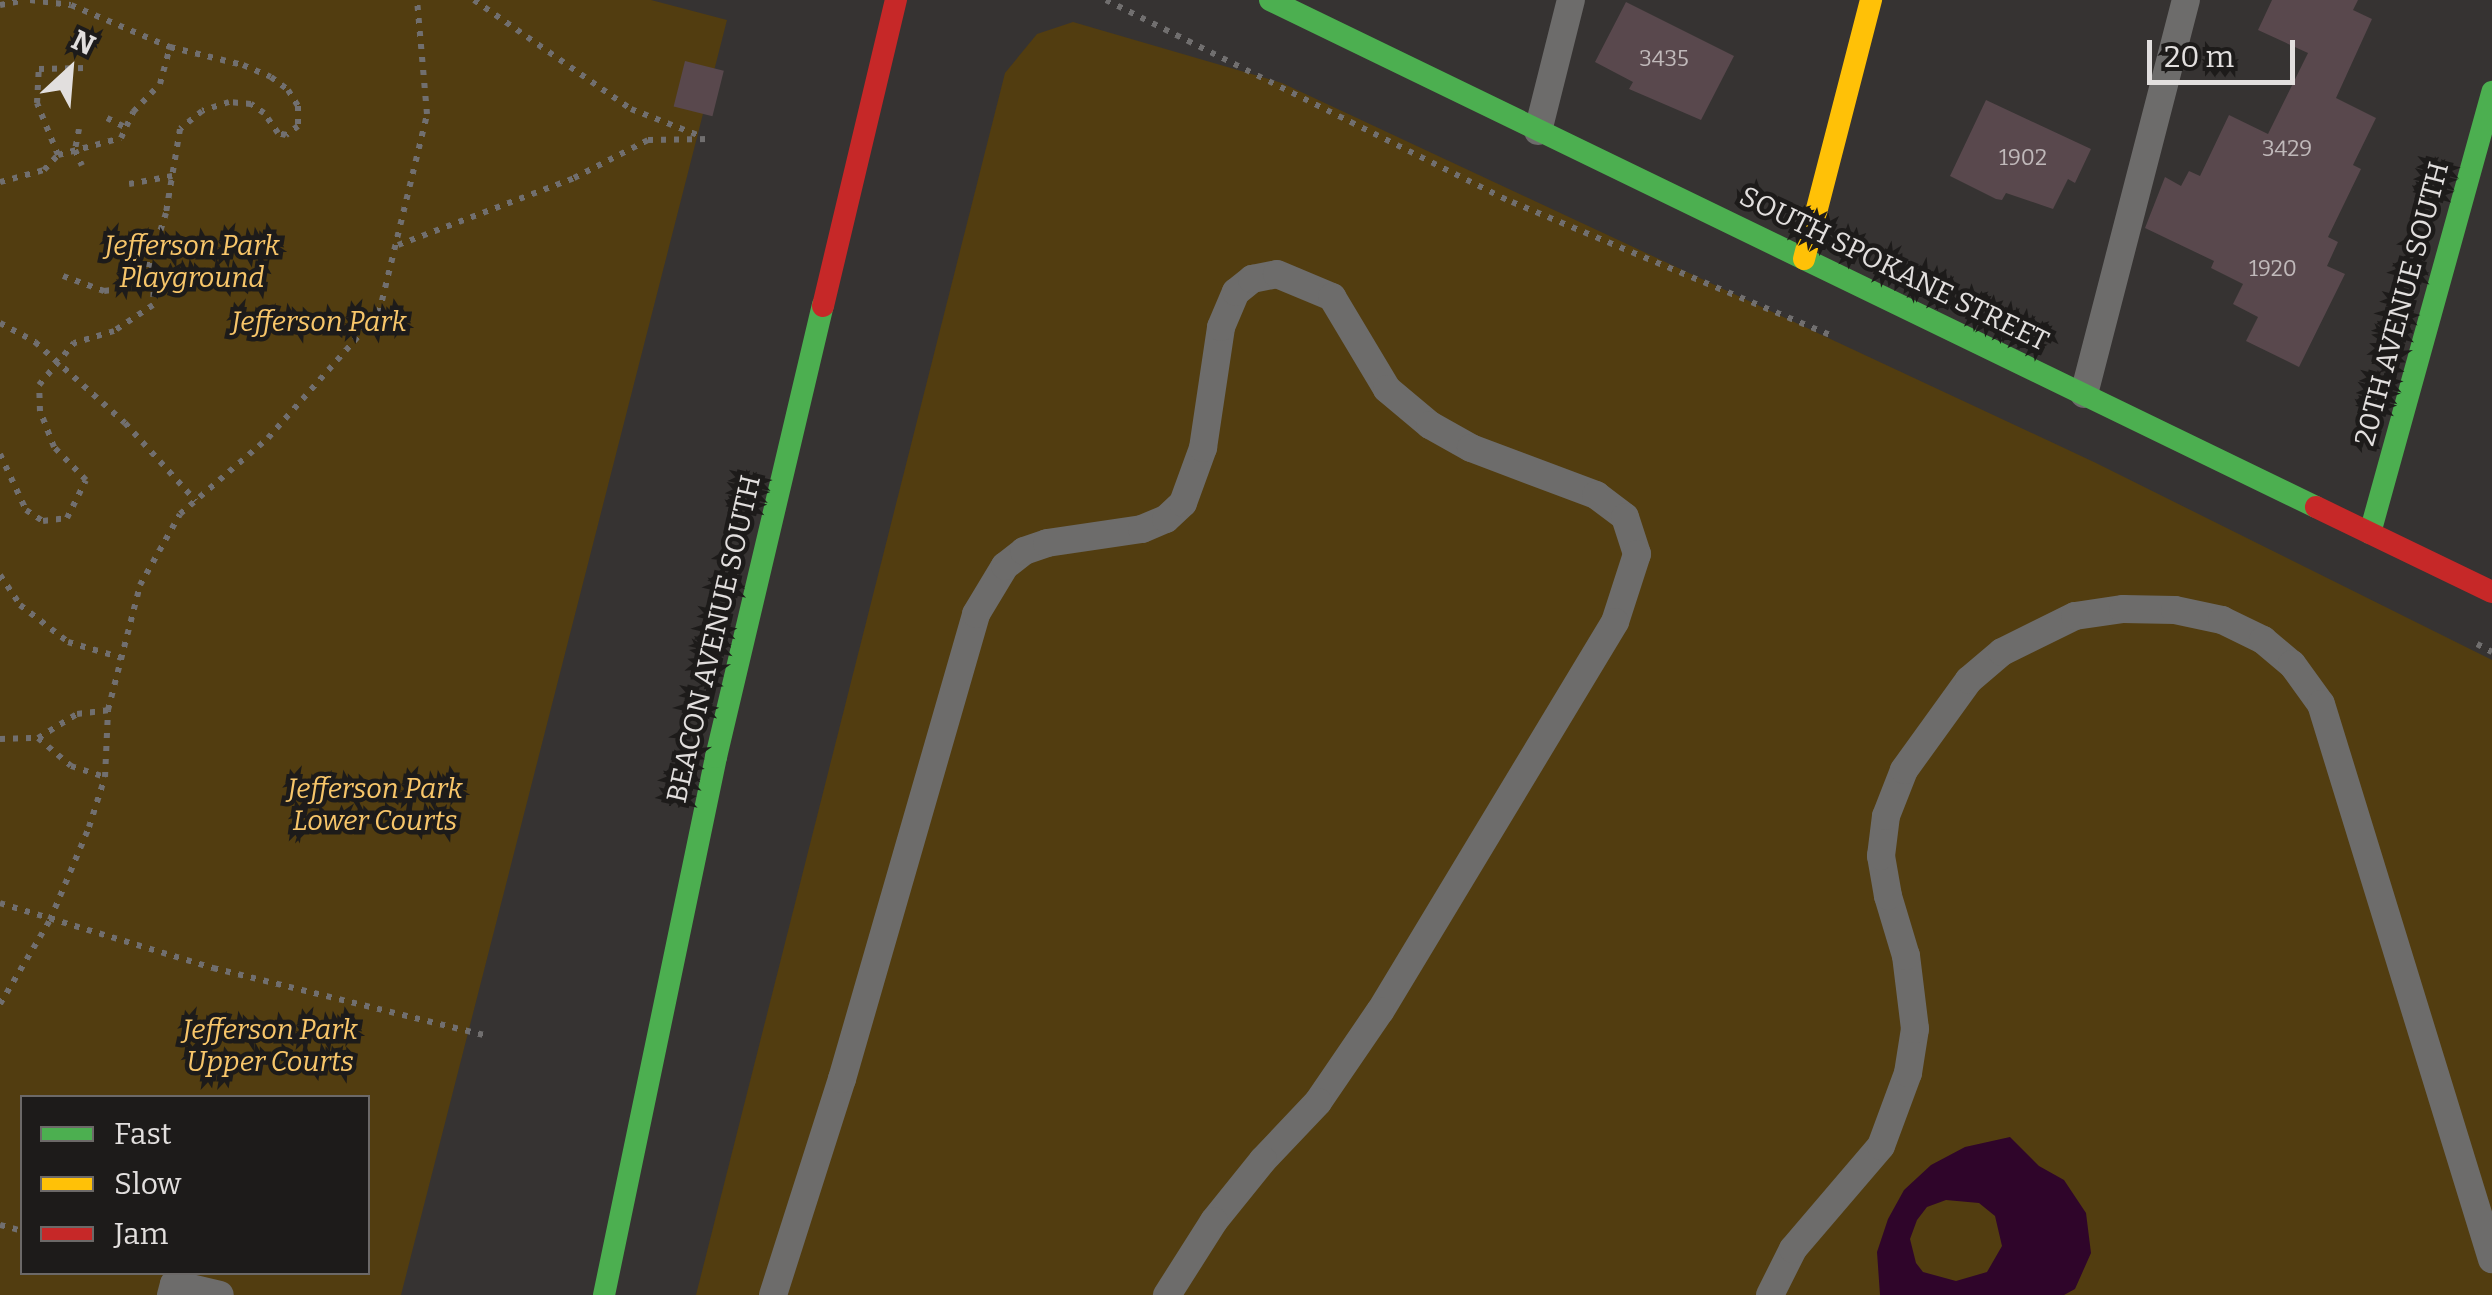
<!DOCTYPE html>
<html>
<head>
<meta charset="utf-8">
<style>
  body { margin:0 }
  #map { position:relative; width:2492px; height:1295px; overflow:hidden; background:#363332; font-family:Bitter,serif }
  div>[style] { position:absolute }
  .green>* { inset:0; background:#523d10 }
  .water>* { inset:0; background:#2f052a }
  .building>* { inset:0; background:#59484d; transform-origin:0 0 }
  .path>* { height:6px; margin-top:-3px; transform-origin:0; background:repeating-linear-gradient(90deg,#716f6f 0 5px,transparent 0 13px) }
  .lane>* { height:28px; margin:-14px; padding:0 14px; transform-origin:14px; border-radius:14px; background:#6d6c6b }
  .fast>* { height:22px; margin:-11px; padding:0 11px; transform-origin:11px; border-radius:11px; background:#4caf50 }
  .slow>* { height:22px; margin:-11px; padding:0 11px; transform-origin:11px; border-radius:11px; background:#ffc107 }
  .jam>* { height:22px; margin:-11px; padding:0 11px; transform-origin:11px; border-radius:11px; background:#c62828 }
  .path-bridge>* { height:6px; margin-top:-3px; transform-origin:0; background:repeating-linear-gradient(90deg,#716f6f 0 5px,transparent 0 13px) }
  span { translate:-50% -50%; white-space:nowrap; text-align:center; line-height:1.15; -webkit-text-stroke:9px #1d1b1a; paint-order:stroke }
  .number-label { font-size:22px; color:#c0b9ba }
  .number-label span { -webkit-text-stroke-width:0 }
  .park-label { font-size:28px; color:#f8c66a; font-style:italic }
  .street-label { font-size:28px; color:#e2dfde }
  .legend { position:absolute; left:20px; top:1095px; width:350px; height:180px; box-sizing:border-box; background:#1d1b1a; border:2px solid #6c6968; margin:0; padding:12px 18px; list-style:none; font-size:30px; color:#e2dfde }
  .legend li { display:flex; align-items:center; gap:20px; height:50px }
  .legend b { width:50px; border:2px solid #6c6968 }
  .north { position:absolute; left:20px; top:20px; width:100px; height:100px; -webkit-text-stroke:8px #1d1b1a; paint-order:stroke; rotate:26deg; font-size:28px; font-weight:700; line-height:40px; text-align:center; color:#e2dfde }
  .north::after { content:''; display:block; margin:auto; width:35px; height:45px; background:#e2dfde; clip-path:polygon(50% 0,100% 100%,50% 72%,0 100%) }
  .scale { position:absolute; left:2147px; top:40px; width:148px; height:45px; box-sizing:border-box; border:5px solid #e2dfde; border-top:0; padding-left:12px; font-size:30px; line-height:35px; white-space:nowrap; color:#e2dfde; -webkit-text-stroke:8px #1d1b1a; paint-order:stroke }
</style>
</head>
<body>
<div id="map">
  <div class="green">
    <div style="clip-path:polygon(evenodd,0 0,651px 0,727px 20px,401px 1295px,0 1295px,0 0,22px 1098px,368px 1098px,368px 1272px,22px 1272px,22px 1098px)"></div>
    <div style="clip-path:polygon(1073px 22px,1282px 83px,2096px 463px,2492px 660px,2492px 1295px,696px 1295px,1005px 73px,1037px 34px)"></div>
  </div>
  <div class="water">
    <div style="clip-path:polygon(evenodd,2010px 1137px,2039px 1166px,2064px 1180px,2086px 1213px,2091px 1253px,2075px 1289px,2064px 1295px,1880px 1295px,1877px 1252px,1888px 1219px,1904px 1190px,1931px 1165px,1965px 1147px,2010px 1137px,1946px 1200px,1979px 1203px,1995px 1216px,2002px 1246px,1987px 1272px,1956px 1281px,1923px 1272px,1916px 1263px,1910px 1239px,1917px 1220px,1927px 1207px,1946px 1200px)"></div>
  </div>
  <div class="building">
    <div style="clip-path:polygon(2272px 0,2358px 0,2353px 10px,2372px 19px,2336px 98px,2376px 118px,2353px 165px,2361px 169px,2328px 237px,2338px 242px,2327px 266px,2345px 274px,2299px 367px,2246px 341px,2258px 317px,2233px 304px,2243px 284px,2211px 268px,2214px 261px,2145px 228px,2165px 177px,2181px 186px,2189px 171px,2200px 176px,2229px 115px,2268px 134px,2308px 53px,2258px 30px)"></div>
    <div style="clip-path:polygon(1626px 2px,1734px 56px,1701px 120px,1629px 89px,1633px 82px,1595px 62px)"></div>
    <div style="left:685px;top:61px;width:40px;height:47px;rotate:14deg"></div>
    <div style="clip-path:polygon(1986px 100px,2091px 149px,2075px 183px,2068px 179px,2053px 209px,2006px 193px,2002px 200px,1996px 199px,1950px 176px)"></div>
  </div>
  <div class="path">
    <div style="left:30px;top:0;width:41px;rotate:7deg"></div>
    <div style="left:71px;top:5px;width:108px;rotate:23deg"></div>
    <div style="left:170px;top:47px;width:75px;rotate:13.9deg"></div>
    <div style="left:243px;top:65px;width:30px;rotate:23deg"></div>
    <div style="left:271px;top:77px;width:21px;rotate:37deg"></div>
    <div style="left:288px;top:90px;width:19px;rotate:58deg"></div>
    <div style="left:298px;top:106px;width:20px;rotate:90deg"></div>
    <div style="left:298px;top:126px;width:15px;rotate:143deg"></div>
    <div style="left:286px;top:135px;width:8px;rotate:-166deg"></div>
    <div style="left:278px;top:133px;width:24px;rotate:-125deg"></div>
    <div style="left:264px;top:113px;width:16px;rotate:-145deg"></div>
    <div style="left:251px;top:104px;width:22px;rotate:-175deg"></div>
    <div style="left:229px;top:102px;width:28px;rotate:162deg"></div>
    <div style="left:202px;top:111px;width:28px;rotate:141deg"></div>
    <div style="left:180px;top:129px;width:85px;rotate:99.5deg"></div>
    <div style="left:166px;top:213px;width:62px;rotate:107.9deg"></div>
    <div style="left:147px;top:272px;width:10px;rotate:45deg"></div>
    <div style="left:154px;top:279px;width:26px;rotate:92deg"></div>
    <div style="left:153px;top:305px;width:47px;rotate:146.3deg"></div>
    <div style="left:114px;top:331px;width:42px;rotate:163.3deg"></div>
    <div style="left:474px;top:0;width:191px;rotate:34.8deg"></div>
    <div style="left:631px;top:109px;width:77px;rotate:21.3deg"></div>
    <div style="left:1106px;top:0;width:453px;rotate:26.5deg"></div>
    <div style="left:1512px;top:202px;width:350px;rotate:22.7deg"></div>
    <div style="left:0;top:5px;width:25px;rotate:-11deg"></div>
    <div style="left:107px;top:118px;width:22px;rotate:27deg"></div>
    <div style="left:79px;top:129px;width:21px;rotate:101deg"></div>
    <div style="left:75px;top:150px;width:17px;rotate:66deg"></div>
    <div style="left:58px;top:155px;width:56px;rotate:-112deg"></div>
    <div style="left:37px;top:103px;width:34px;rotate:-87deg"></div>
    <div style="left:39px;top:69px;width:46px;rotate:-1.2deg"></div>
    <div style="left:0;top:182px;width:46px;rotate:-15.3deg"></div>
    <div style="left:44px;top:170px;width:21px;rotate:-47deg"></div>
    <div style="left:58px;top:155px;width:65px;rotate:-15.1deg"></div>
    <div style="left:121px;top:138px;width:29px;rotate:-65deg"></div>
    <div style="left:133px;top:112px;width:39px;rotate:-46deg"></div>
    <div style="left:160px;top:84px;width:38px;rotate:-75deg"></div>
    <div style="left:129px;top:184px;width:44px;rotate:-10.5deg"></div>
    <div style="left:398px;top:245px;width:188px;rotate:-20.8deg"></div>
    <div style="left:574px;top:178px;width:83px;rotate:-27.2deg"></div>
    <div style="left:648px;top:140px;width:61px;rotate:-0.9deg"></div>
    <div style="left:63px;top:276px;width:44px;rotate:20.1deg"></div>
    <div style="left:104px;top:291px;width:15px;rotate:-8deg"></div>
    <div style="left:119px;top:289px;width:33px;rotate:-31deg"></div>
    <div style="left:0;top:323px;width:40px;rotate:28deg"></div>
    <div style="left:35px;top:342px;width:121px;rotate:42deg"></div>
    <div style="left:125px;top:423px;width:105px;rotate:47.7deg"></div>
    <div style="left:0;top:454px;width:62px;rotate:65.1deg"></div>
    <div style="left:26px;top:510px;width:20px;rotate:33deg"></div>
    <div style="left:43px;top:521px;width:24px;rotate:-7deg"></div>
    <div style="left:67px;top:518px;width:42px;rotate:-63.4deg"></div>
    <div style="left:86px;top:480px;width:46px;rotate:-134.1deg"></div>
    <div style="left:54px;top:447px;width:39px;rotate:-111deg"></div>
    <div style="left:40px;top:411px;width:26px;rotate:-92deg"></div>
    <div style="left:0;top:575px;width:36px;rotate:56deg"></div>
    <div style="left:20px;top:605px;width:61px;rotate:37.6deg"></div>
    <div style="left:68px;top:642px;width:56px;rotate:16.5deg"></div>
    <div style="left:2477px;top:644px;width:17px;rotate:28deg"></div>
    <div style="left:38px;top:738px;width:46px;rotate:-31.6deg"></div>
    <div style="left:77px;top:714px;width:31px;rotate:-7deg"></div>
    <div style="left:0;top:739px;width:38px;rotate:-2deg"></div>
    <div style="left:38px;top:738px;width:43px;rotate:40.3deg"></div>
    <div style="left:71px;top:766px;width:36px;rotate:18deg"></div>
    <div style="left:0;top:903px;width:223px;rotate:17deg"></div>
    <div style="left:213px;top:968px;width:279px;rotate:13.9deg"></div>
    <div style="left:0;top:1004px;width:98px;rotate:-59.2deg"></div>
    <div style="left:50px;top:920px;width:101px;rotate:-67.2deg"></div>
    <div style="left:89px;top:827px;width:52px;rotate:-72.3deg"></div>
    <div style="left:105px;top:777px;width:67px;rotate:-87.4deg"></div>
    <div style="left:108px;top:710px;width:129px;rotate:-75.6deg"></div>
    <div style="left:140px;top:585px;width:81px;rotate:-60.6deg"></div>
    <div style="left:180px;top:514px;width:116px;rotate:-40.8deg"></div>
    <div style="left:268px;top:438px;width:167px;rotate:-48.4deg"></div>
    <div style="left:379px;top:313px;width:205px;rotate:-76.4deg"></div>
    <div style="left:427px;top:114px;width:114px;rotate:-95deg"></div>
    <div style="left:0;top:1225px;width:23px;rotate:15deg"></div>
  </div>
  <div class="lane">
    <div style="left:1538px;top:131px;width:135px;rotate:-75.9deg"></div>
    <div style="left:2084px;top:394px;width:407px;rotate:-75.5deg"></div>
    <div style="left:171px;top:1295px;width:11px;rotate:-75deg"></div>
    <div style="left:174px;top:1284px;width:47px;rotate:13.4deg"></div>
    <div style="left:773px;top:1295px;width:227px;rotate:-72.3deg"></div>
    <div style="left:842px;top:1079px;width:484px;rotate:-73.9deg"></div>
    <div style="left:976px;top:614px;width:56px;rotate:-58.9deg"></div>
    <div style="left:1005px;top:566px;width:24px;rotate:-38deg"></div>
    <div style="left:1024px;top:551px;width:24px;rotate:-19deg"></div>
    <div style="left:1047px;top:543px;width:96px;rotate:-8.4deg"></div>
    <div style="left:1142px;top:529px;width:26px;rotate:-23deg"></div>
    <div style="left:1166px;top:519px;width:23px;rotate:-43deg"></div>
    <div style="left:1183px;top:503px;width:59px;rotate:-70deg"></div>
    <div style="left:1203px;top:448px;width:122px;rotate:-81.5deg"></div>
    <div style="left:1221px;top:327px;width:38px;rotate:-67deg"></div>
    <div style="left:1236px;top:292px;width:21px;rotate:-39deg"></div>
    <div style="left:1252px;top:279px;width:25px;rotate:-11deg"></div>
    <div style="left:1277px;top:274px;width:60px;rotate:22.7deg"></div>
    <div style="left:1332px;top:297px;width:107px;rotate:59.1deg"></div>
    <div style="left:1387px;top:389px;width:56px;rotate:39.9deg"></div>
    <div style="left:1430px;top:425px;width:47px;rotate:29.3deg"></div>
    <div style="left:1471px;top:448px;width:134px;rotate:20.6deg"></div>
    <div style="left:1596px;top:495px;width:36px;rotate:37deg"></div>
    <div style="left:1625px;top:517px;width:39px;rotate:72deg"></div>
    <div style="left:1637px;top:554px;width:71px;rotate:107.9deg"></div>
    <div style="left:1615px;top:622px;width:454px;rotate:121.1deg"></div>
    <div style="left:1380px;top:1011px;width:110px;rotate:124.3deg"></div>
    <div style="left:1318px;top:1102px;width:80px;rotate:133.5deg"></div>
    <div style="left:1263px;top:1160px;width:78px;rotate:128.8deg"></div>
    <div style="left:1214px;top:1221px;width:88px;rotate:122.4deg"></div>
    <div style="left:1770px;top:1295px;width:51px;rotate:-63.4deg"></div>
    <div style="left:1793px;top:1249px;width:135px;rotate:-49.5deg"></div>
    <div style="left:1881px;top:1146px;width:78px;rotate:-69.7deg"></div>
    <div style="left:1908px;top:1073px;width:45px;rotate:-81deg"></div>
    <div style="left:1915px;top:1029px;width:74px;rotate:-97deg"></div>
    <div style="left:1906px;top:956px;width:63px;rotate:-106.7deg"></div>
    <div style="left:1888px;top:896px;width:41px;rotate:-99.9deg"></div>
    <div style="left:1881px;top:856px;width:40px;rotate:-82.9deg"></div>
    <div style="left:1886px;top:816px;width:49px;rotate:-68.6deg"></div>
    <div style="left:1904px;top:770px;width:111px;rotate:-54.2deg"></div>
    <div style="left:1969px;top:680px;width:43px;rotate:-40.3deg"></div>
    <div style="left:2002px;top:652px;width:81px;rotate:-26.3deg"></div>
    <div style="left:2075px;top:616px;width:49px;rotate:-8.3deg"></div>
    <div style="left:2123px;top:609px;width:52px;rotate:1.1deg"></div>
    <div style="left:2175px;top:610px;width:48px;rotate:12deg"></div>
    <div style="left:2222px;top:620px;width:46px;rotate:26deg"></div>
    <div style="left:2263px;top:640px;width:38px;rotate:40deg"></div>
    <div style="left:2292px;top:664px;width:49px;rotate:54.1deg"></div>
    <div style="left:2321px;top:704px;width:581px;rotate:72.88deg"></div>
  </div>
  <div class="fast">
    <div style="left:1270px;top:0;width:1162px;rotate:25.86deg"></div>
    <div style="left:2370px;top:533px;width:458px;rotate:-74.5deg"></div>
    <div style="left:604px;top:1295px;width:550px;rotate:-78.24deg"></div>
    <div style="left:716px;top:757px;width:464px;rotate:-76.7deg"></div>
  </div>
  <div class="slow">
    <div style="left:1804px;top:259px;width:268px;rotate:-75.5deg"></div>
  </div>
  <div class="jam">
    <div style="left:823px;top:306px;width:315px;rotate:-76.6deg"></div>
    <div style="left:2316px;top:507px;width:195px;rotate:25.8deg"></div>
  </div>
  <div class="path-bridge">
    <div style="left:39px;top:385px;width:55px;rotate:-50.2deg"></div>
  </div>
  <div class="number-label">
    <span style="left:1664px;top:59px">3435</span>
    <span style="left:2287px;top:149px">3429</span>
    <span style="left:2023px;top:158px">1902</span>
    <span style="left:2273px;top:269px">1920</span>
  </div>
  <div class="park-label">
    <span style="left:192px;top:262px">Jefferson Park<br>Playground</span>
    <span style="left:319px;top:322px">Jefferson Park</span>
    <span style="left:375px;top:805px">Jefferson Park<br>Lower Courts</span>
    <span style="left:270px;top:1046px">Jefferson Park<br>Upper Courts</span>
  </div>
  <div class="street-label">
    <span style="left:1894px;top:269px;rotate:26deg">SOUTH SPOKANE STREET</span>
    <span style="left:2402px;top:304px;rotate:-75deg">20TH AVENUE SOUTH</span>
    <span style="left:714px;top:639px;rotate:-77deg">BEACON AVENUE SOUTH</span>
  </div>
  <ul class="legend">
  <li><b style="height:12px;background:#4caf50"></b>Fast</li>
  <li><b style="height:12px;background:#ffc107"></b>Slow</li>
  <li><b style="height:12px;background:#c62828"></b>Jam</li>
  </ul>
  <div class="north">N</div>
  <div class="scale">20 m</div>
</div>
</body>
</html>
